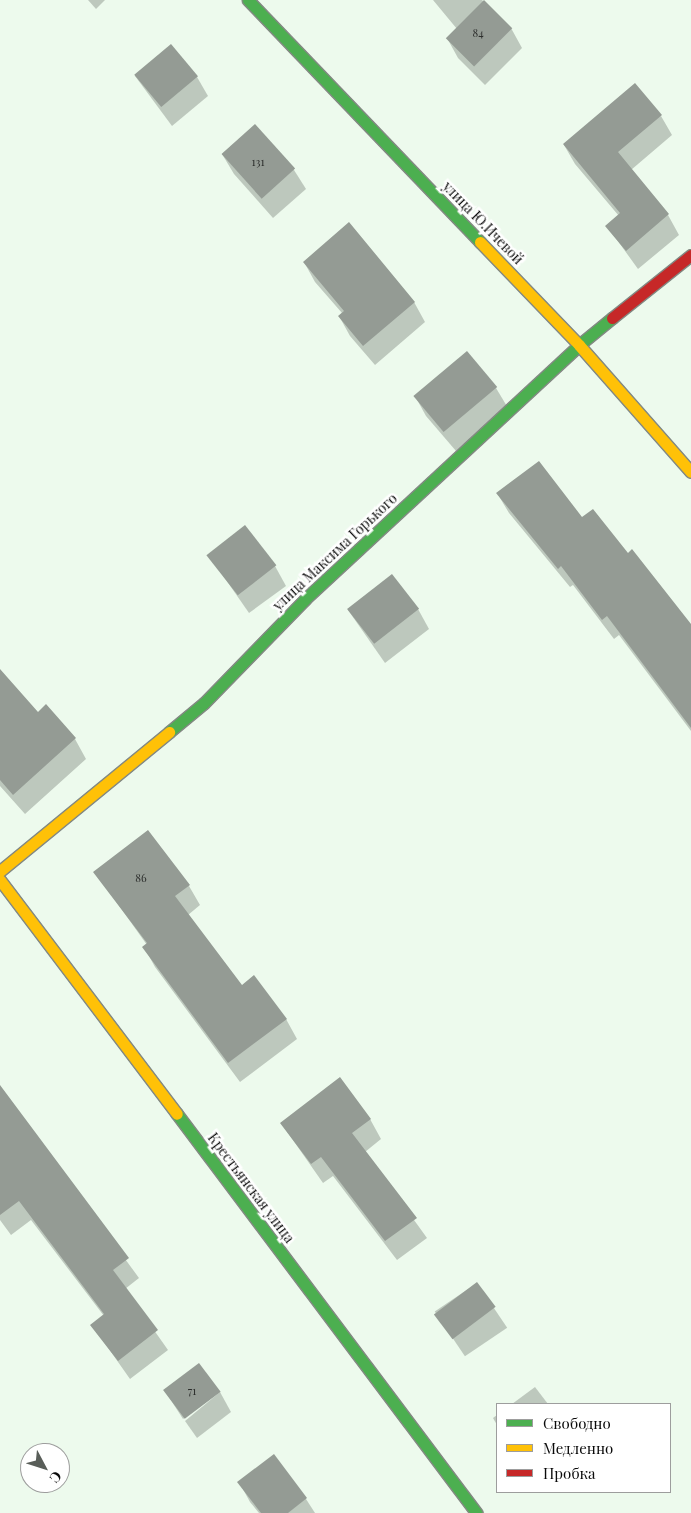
<!DOCTYPE html>
<html>
<head>
<meta charset="utf-8">
<style>
  body { margin:0 }
  #map { position:relative; width:691px; height:1513px; overflow:hidden; background:#edfaed; font-family:"Playfair Display",serif }
  div>[style] { position:absolute }
  .shadow>* { inset:0; background:#0003; transform-origin:0 0 }
  .building>* { inset:0; background:#949b94; transform-origin:0 0 }
  .roads { filter:drop-shadow(1px 0 #838983) drop-shadow(-1px 0 #838983) drop-shadow(0 1px #838983) drop-shadow(0 -1px #838983) }
  .fast>* { height:11px; margin:-5.5px; padding:0 5.5px; transform-origin:5.5px; border-radius:5.5px; background:#4caf50 }
  .slow>* { height:11px; margin:-5.5px; padding:0 5.5px; transform-origin:5.5px; border-radius:5.5px; background:#ffc107 }
  .jam>* { height:11px; margin:-5.5px; padding:0 5.5px; transform-origin:5.5px; border-radius:5.5px; background:#c62828 }
  span { translate:-50% -50%; white-space:nowrap; text-align:center; line-height:1.15; -webkit-text-stroke:5px #fff; paint-order:stroke }
  .number-label { font-size:11px; color:#2c2e2c }
  .number-label span { -webkit-text-stroke-width:0 }
  .street-label { font-size:14px; color:#0a0a0a }
  .legend { position:absolute; left:496px; top:1403px; width:175px; height:90px; box-sizing:border-box; background:#fff; border:1px solid #9d9d9d; margin:0; padding:6px 9px; list-style:none; font-size:15px; color:#0a0a0a }
  .legend li { display:flex; align-items:center; gap:10px; height:25px }
  .legend b { width:25px; border:1px solid #9d9d9d }
  .north { position:absolute; left:20px; top:1443px; width:50px; height:50px; box-sizing:border-box; background:#fff; border:1px solid #9d9d9d; border-radius:50%; rotate:130deg; font-size:14px; font-weight:700; line-height:20px; text-align:center; color:#0a0a0a }
  .north::after { content:''; display:block; margin:auto; width:18px; height:22px; background:#595e59; clip-path:polygon(50% 0,100% 100%,50% 72%,0 100%) }
</style>
</head>
<body>
<div id="map">
  <div class="shadow">
    <div style="clip-path:polygon(88px 0,105px 0,96px 9px)"></div>
    <div style="clip-path:polygon(433px 0,482px 0,511px 28px,522px 48px,485px 85px,458px 58px,447px 38px,457px 29px)"></div>
    <div style="clip-path:polygon(135px 76px,197px 77px,208px 96px,172px 126px)"></div>
    <div style="clip-path:polygon(661px 116px,672px 135px,631px 170px,668px 215px,679px 235px,638px 269px,607px 226px,619px 216px,575px 164px,564px 145px)"></div>
    <div style="clip-path:polygon(255px 125px,294px 170px,306px 189px,273px 218px,234px 174px,222px 154px)"></div>
    <div style="clip-path:polygon(304px 262px,414px 302px,425px 322px,375px 365px,350px 336px,339px 316px,342px 313px,315px 282px)"></div>
    <div style="clip-path:polygon(466px 353px,496px 388px,508px 408px,456px 451px,426px 416px,415px 396px)"></div>
    <div style="clip-path:polygon(497px 493px,582px 519px,627px 554px,691px 627px,691px 731px,619px 635px,614px 639px,573px 585px,570px 587px,509px 513px)"></div>
    <div style="clip-path:polygon(208px 554px,275px 566px,286px 586px,249px 613px)"></div>
    <div style="clip-path:polygon(418px 609px,429px 629px,385px 663px,348px 610px)"></div>
    <div style="clip-path:polygon(0 673px,38px 714px,46px 706px,75px 739px,86px 759px,25px 814px,0 786px)"></div>
    <div style="clip-path:polygon(95px 872px,189px 886px,200px 905px,188px 915px,242px 986px,286px 1019px,297px 1039px,240px 1082px,155px 967px,144px 947px,147px 945px)"></div>
    <div style="clip-path:polygon(0 1088px,139px 1278px,125px 1289px,168px 1350px,130px 1379px,92px 1325px,104px 1316px,31px 1220px,11px 1235px,0 1220px)"></div>
    <div style="clip-path:polygon(370px 1119px,381px 1139px,365px 1152px,427px 1238px,397px 1260px,333px 1176px,323px 1183px,281px 1123px)"></div>
    <div style="left:477px;top:1283px;width:54px;height:51px;rotate:56deg"></div>
    <div style="clip-path:polygon(535px 1387px,548px 1404px,512px 1404px)"></div>
    <div style="clip-path:polygon(165px 1391px,219px 1392px,183px 1419px)"></div>
    <div style="clip-path:polygon(220px 1392px,231px 1412px,197px 1438px,185px 1421px)"></div>
    <div style="clip-path:polygon(497px 1415px,497px 1425px,493px 1418px)"></div>
    <div style="clip-path:polygon(274px 1456px,306px 1499px,315px 1513px,259px 1513px,250px 1502px,239px 1482px)"></div>
  </div>
  <div class="building">
    <div style="left:484px;top:0;width:40px;height:54px;rotate:45deg"></div>
    <div style="left:171px;top:44px;width:42px;height:48px;rotate:50deg"></div>
    <div style="clip-path:polygon(635px 83px,662px 115px,618px 152px,669px 214px,626px 251px,605px 226px,620px 213px,563px 144px)"></div>
    <div style="left:255px;top:124px;width:60px;height:45px;rotate:48deg"></div>
    <div style="clip-path:polygon(349px 222px,415px 302px,363px 346px,338px 316px,344px 311px,303px 262px)"></div>
    <div style="left:467px;top:351px;width:47px;height:70px;rotate:50deg"></div>
    <div style="clip-path:polygon(539px 461px,582px 517px,593px 509px,628px 553px,632px 549px,691px 624px,691px 728px,607px 616px,602px 620px,561px 566px,558px 569px,496px 493px)"></div>
    <div style="left:245px;top:525px;width:51px;height:49px;rotate:52deg"></div>
    <div style="left:392px;top:574px;width:44px;height:57px;rotate:52deg"></div>
    <div style="clip-path:polygon(0 669px,38px 712px,46px 704px,76px 738px,13px 795px,0 780px)"></div>
    <div style="clip-path:polygon(148px 830px,190px 885px,175px 896px,242px 985px,254px 975px,287px 1019px,228px 1063px,142px 947px,147px 943px,93px 872px)"></div>
    <div style="clip-path:polygon(340px 1077px,371px 1119px,352px 1133px,417px 1218px,385px 1241px,321px 1157px,311px 1164px,280px 1123px)"></div>
    <div style="clip-path:polygon(0 1085px,129px 1258px,113px 1270px,158px 1330px,118px 1361px,90px 1325px,104px 1314px,19px 1201px,0 1215px)"></div>
    <div style="left:477px;top:1282px;width:31px;height:54px;rotate:53deg"></div>
    <div style="left:199px;top:1363px;width:36px;height:45px;rotate:53deg"></div>
    <div style="clip-path:polygon(274px 1454px,307px 1498px,288px 1513px,261px 1513px,237px 1482px)"></div>
  </div>
  <div class="roads">
    <div class="fast">
      <div style="left:248px;top:0;width:335px;rotate:46.2deg"></div>
      <div style="left:169px;top:732px;width:45px;rotate:-39.6deg"></div>
      <div style="left:204px;top:703px;width:145px;rotate:-45.8deg"></div>
      <div style="left:305px;top:599px;width:374px;rotate:-42.8deg"></div>
      <div style="left:579px;top:345px;width:43px;rotate:-39.3deg"></div>
      <div style="left:177px;top:1114px;width:499px;rotate:53.1deg"></div>
    </div>
    <div class="slow">
      <div style="left:480px;top:242px;width:143px;rotate:46.1deg"></div>
      <div style="left:579px;top:345px;width:169px;rotate:48.6deg"></div>
      <div style="left:0;top:871px;width:219px;rotate:-39.4deg"></div>
      <div style="left:0;top:880px;width:293px;rotate:52.9deg"></div>
    </div>
    <div class="jam">
      <div style="left:612px;top:318px;width:101px;rotate:-38.6deg"></div>
    </div>
  </div>
  <div class="number-label">
    <span style="left:478px;top:33px">84</span>
    <span style="left:258px;top:162px">131</span>
    <span style="left:141px;top:878px">86</span>
    <span style="left:192px;top:1391px">71</span>
  </div>
  <div class="street-label">
    <span style="left:483px;top:223px;rotate:46deg">улица Ю.Ичевой</span>
    <span style="left:335px;top:552px;rotate:-43deg">улица Максима Горького</span>
    <span style="left:251px;top:1188px;rotate:53deg">Крестьянская улица</span>
  </div>
  <ul class="legend">
  <li><b style="height:6px;background:#4caf50"></b>Свободно</li>
  <li><b style="height:6px;background:#ffc107"></b>Медленно</li>
  <li><b style="height:6px;background:#c62828"></b>Пробка</li>
  </ul>
  <div class="north">С</div>
</div>
</body>
</html>
